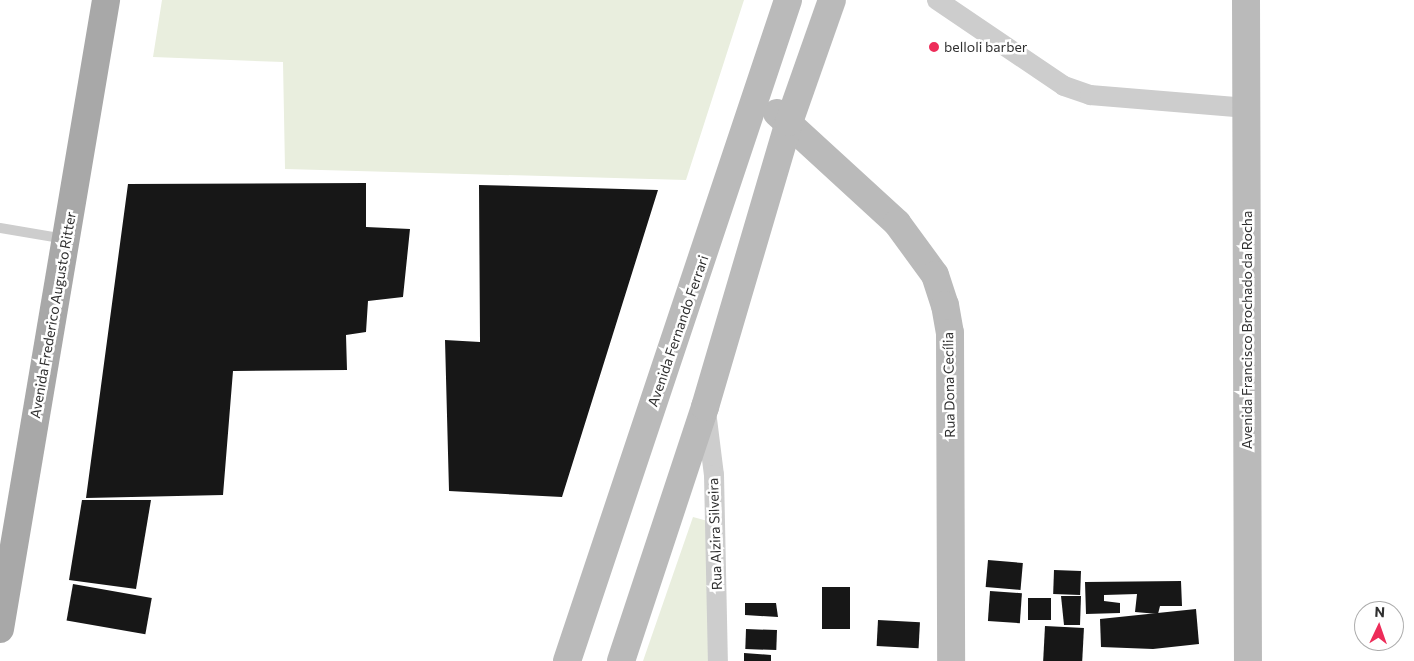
<!DOCTYPE html>
<html>
<head>
<meta charset="utf-8">
<style>
  body { margin:0 }
  #map { position:relative; width:1414px; height:661px; overflow:hidden; background:#fff; font-family:Commissioner,sans-serif }
  div>[style] { position:absolute }
  .green>* { inset:0; background:#e9eede }
  .building>* { inset:0; background:#171717; transform-origin:0 0 }
  .lane>* { height:10px; margin:-5px; padding:0 5px; transform-origin:5px; border-radius:5px; background:#cdcdcd }
  .street>* { height:20px; margin:-10px; padding:0 10px; transform-origin:10px; border-radius:10px; background:#cdcdcd }
  .secondary>* { height:28px; margin:-14px; padding:0 14px; transform-origin:14px; border-radius:14px; background:#bababa }
  .primary>* { height:28px; margin:-14px; padding:0 14px; transform-origin:14px; border-radius:14px; background:#a8a8a8 }
  .dots>* { width:14px; height:14px; translate:-50% -50%; box-sizing:border-box; border:2px solid #fff; border-radius:50% }
  span { translate:-50% -50%; white-space:nowrap; text-align:center; line-height:1.15; -webkit-text-stroke:5px #fff; paint-order:stroke }
  .poi-label { font-size:14px; color:#303030 }
  .left { translate:0 -50%; text-align:left }
  .street-label { font-size:14px; color:#303030 }
  .north { position:absolute; left:1354px; top:601px; width:50px; height:50px; box-sizing:border-box; background:#fff; border:1px solid #acacac; border-radius:50%; rotate:3deg; font-size:14px; font-weight:700; line-height:20px; text-align:center; color:#303030 }
  .north::after { content:''; display:block; margin:auto; width:18px; height:22px; background:#ed2c59; clip-path:polygon(50% 0,100% 100%,50% 72%,0 100%) }
</style>
</head>
<body>
<div id="map">
  <div class="green">
    <div style="clip-path:polygon(162px 0,744px 0,686px 180px,285px 169px,283px 62px,153px 57px)"></div>
    <div style="clip-path:polygon(693px 517px,715px 523px,715px 661px,643px 661px)"></div>
  </div>
  <div class="building">
    <div style="clip-path:polygon(366px 183px,366px 227px,410px 229px,403px 297px,368px 301px,366px 332px,346px 335px,347px 370px,233px 371px,223px 495px,86px 498px,128px 184px)"></div>
    <div style="clip-path:polygon(479px 185px,658px 190px,562px 497px,449px 491px,445px 340px,480px 342px)"></div>
    <div style="clip-path:polygon(82px 500px,151px 500px,136px 589px,69px 580px)"></div>
    <div style="left:988px;top:560px;width:35px;height:27px;rotate:5deg"></div>
    <div style="left:1054px;top:570px;width:27px;height:24px;rotate:2deg"></div>
    <div style="clip-path:polygon(1181px 581px,1182px 606px,1160px 606px,1158px 614px,1135px 612px,1137px 594px,1104px 595px,1104px 601px,1120px 603px,1120px 613px,1086px 614px,1085px 582px)"></div>
    <div style="left:73px;top:584px;width:80px;height:37px;rotate:10deg"></div>
    <div style="left:822px;top:587px;width:28px;height:42px"></div>
    <div style="left:990px;top:591px;width:32px;height:30px;rotate:4deg"></div>
    <div style="clip-path:polygon(1061px 596px,1081px 596px,1080px 625px,1064px 625px)"></div>
    <div style="left:1028px;top:598px;width:23px;height:22px"></div>
    <div style="clip-path:polygon(745px 603px,776px 603px,778px 617px,745px 615px)"></div>
    <div style="clip-path:polygon(1196px 609px,1199px 644px,1153px 649px,1101px 647px,1100px 619px)"></div>
    <div style="left:878px;top:620px;width:42px;height:26px;rotate:3deg"></div>
    <div style="left:1045px;top:626px;width:39px;height:35px;rotate:3deg"></div>
    <div style="left:746px;top:629px;width:31px;height:20px;rotate:2deg"></div>
    <div style="clip-path:polygon(744px 653px,771px 655px,771px 661px,744px 661px)"></div>
  </div>
  <div class="lane">
    <div style="left:0;top:228px;width:67px;rotate:9.5deg"></div>
  </div>
  <div class="street">
    <div style="left:937px;top:0;width:153px;rotate:34.1deg"></div>
    <div style="left:1064px;top:86px;width:28px;rotate:19deg"></div>
    <div style="left:1090px;top:95px;width:158px;rotate:4.7deg"></div>
    <div style="left:706px;top:411px;width:64px;rotate:82.9deg"></div>
    <div style="left:714px;top:475px;width:186px;rotate:88.8deg"></div>
  </div>
  <div class="secondary">
    <div style="left:1246px;top:0;width:661px;rotate:89.83deg"></div>
    <div style="left:777px;top:113px;width:163px;rotate:42.5deg"></div>
    <div style="left:897px;top:223px;width:64px;rotate:53.8deg"></div>
    <div style="left:935px;top:275px;width:32px;rotate:72deg"></div>
    <div style="left:945px;top:305px;width:28px;rotate:80deg"></div>
    <div style="left:950px;top:333px;width:328px;rotate:89.8deg"></div>
    <div style="left:567px;top:661px;width:697px;rotate:-71.51deg"></div>
    <div style="left:621px;top:661px;width:268px;rotate:-71.7deg"></div>
    <div style="left:705px;top:407px;width:297px;rotate:-73.6deg"></div>
    <div style="left:789px;top:122px;width:129px;rotate:-70.6deg"></div>
  </div>
  <div class="primary">
    <div style="left:0;top:629px;width:638px;rotate:-80.43deg"></div>
  </div>
  <div class="dots">
    <div style="left:934px;top:47px;background:#ed2c59"></div>
  </div>
  <div class="poi-label">
    <span class="left" style="left:944px;top:47px">belloli barber</span>
  </div>
  <div class="street-label">
    <span style="left:53px;top:315px;rotate:-80deg">Avenida Frederico Augusto Ritter</span>
    <span style="left:1247px;top:330px;rotate:-90deg">Avenida Francisco Brochado da Rocha</span>
    <span style="left:678px;top:331px;rotate:-71deg">Avenida Fernando Ferrari</span>
    <span style="left:949px;top:385px;rotate:-91deg">Rua Dona Cecília</span>
    <span style="left:715px;top:534px;rotate:-92deg">Rua Alzira Silveira</span>
  </div>
  <div class="north">N</div>
</div>
</body>
</html>
